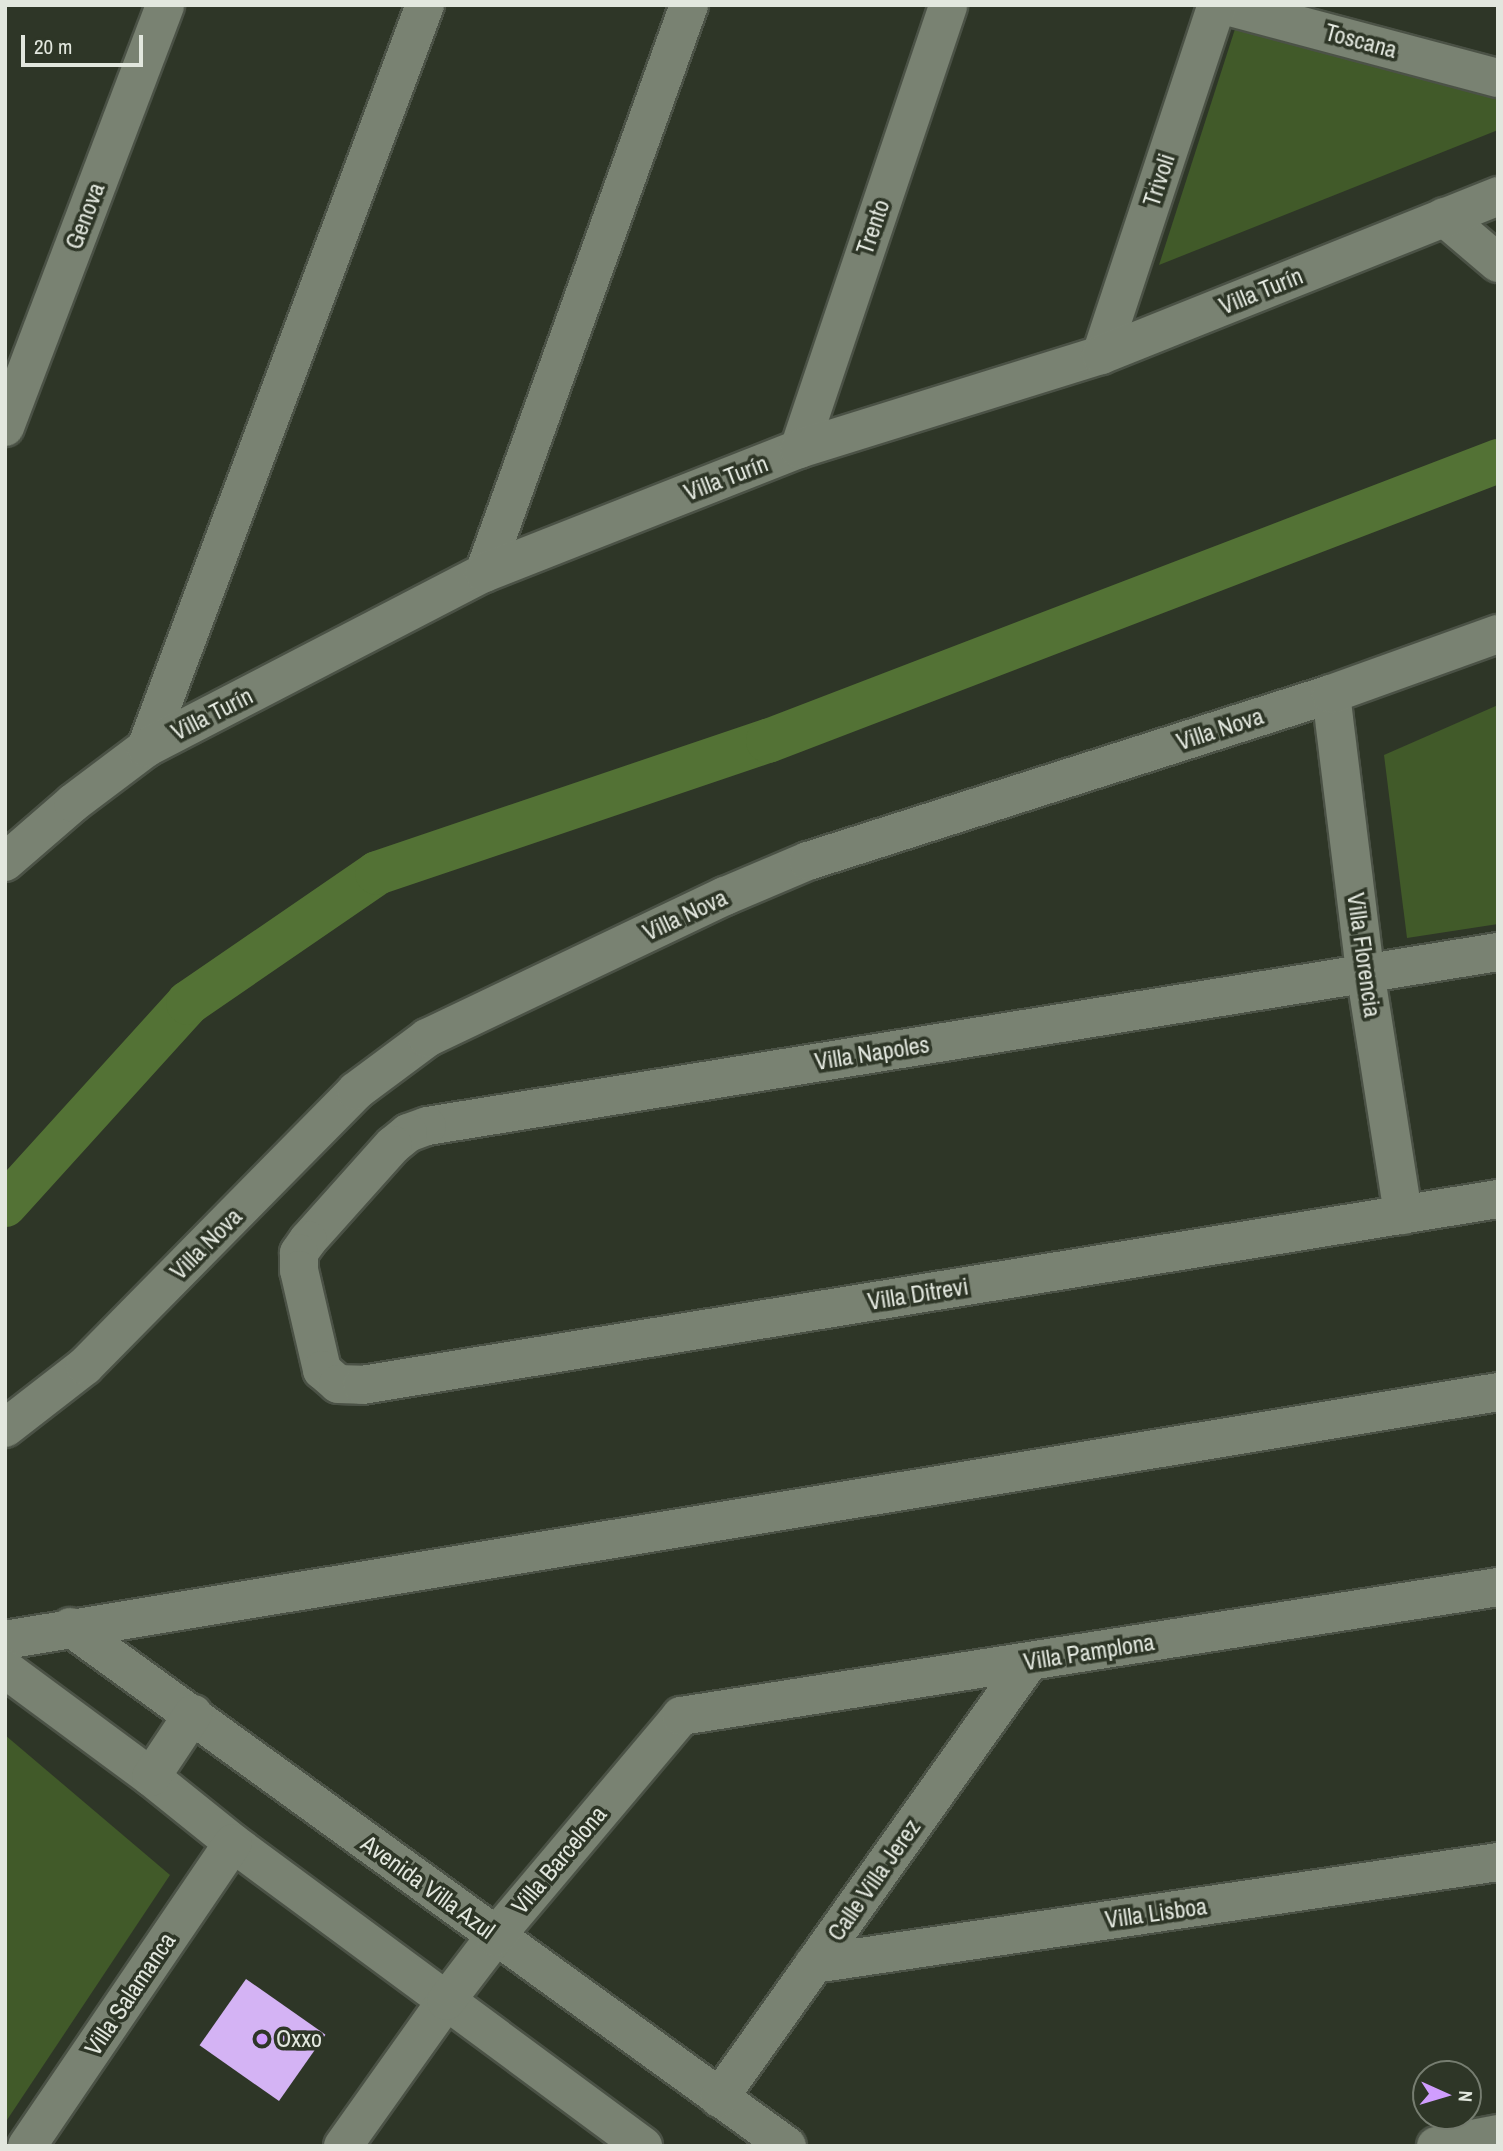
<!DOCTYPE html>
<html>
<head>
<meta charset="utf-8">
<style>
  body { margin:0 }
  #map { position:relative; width:1503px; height:2151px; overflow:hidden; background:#2e3627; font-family:"Archivo Narrow",sans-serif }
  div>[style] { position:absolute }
  .green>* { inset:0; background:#415a29 }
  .canal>* { height:44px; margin:-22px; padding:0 22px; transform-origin:22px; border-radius:22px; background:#537235 }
  .building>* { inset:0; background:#d4b3f4; transform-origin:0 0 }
  .roads { filter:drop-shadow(2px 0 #4b5246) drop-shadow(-2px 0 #4b5246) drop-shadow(0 2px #4b5246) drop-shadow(0 -2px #4b5246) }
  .minor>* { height:38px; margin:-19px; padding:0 19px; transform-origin:19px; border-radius:19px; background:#798272 }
  .dots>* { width:19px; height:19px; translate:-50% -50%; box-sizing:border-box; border:4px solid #2e3627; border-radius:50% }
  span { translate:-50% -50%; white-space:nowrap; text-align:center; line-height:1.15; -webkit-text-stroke:7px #2e3627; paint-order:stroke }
  .street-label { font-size:24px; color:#e2e7de }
  .poi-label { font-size:24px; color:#e2e7de }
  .left { translate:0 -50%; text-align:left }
  .frame { position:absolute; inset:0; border:7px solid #e2e7de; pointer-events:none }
  .north { position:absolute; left:1412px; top:2060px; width:70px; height:70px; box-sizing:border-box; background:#2e3627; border:2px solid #767d70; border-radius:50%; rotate:94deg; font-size:19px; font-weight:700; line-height:28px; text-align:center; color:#e2e7de }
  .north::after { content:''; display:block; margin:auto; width:24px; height:32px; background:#d09dfe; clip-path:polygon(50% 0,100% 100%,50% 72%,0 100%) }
  .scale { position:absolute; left:21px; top:35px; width:122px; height:32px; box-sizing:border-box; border:4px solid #e2e7de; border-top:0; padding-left:9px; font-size:21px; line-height:24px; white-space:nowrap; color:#e2e7de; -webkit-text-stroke:5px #2e3627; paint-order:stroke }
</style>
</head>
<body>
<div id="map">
  <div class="green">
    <div style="clip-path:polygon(1235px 29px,1498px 98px,1498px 130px,1159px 265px)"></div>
    <div style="clip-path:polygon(1498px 705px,1498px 924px,1407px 938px,1384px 755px)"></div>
    <div style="clip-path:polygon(5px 1735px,170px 1875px,5px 2123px)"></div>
  </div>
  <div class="canal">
    <div style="left:5px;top:1205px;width:273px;rotate:-47.8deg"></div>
    <div style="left:188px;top:1003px;width:229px;rotate:-34.5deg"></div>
    <div style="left:377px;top:873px;width:413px;rotate:-18.7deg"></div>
    <div style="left:768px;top:741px;width:782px;rotate:-20.98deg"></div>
  </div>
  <div class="building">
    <div style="left:246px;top:1979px;width:97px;height:81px;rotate:35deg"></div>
  </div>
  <div class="roads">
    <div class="minor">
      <div style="left:1223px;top:5px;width:285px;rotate:14.9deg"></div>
      <div style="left:1444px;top:217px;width:71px;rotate:40.4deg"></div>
      <div style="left:1101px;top:355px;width:369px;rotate:-71.7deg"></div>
      <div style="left:5px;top:427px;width:451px;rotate:-69.2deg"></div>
      <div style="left:799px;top:449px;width:468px;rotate:-71.4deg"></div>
      <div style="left:484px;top:573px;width:604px;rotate:-70.15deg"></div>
      <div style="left:1331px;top:694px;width:279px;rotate:83deg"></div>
      <div style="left:1365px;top:971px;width:247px;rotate:81.1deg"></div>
      <div style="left:146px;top:748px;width:794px;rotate:-69.42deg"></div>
      <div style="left:5px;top:862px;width:90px;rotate:-40.9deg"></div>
      <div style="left:73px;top:803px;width:91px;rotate:-37deg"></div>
      <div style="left:146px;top:748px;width:381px;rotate:-27.4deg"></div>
      <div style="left:484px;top:573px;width:339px;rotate:-21.5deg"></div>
      <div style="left:799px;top:449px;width:316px;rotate:-17.3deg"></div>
      <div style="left:1101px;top:355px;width:428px;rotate:-21.8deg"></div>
      <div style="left:1498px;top:952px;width:1085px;rotate:170.77deg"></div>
      <div style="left:427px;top:1126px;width:20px;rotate:160deg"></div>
      <div style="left:408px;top:1133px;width:19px;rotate:141deg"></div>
      <div style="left:393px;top:1145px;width:127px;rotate:131.8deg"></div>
      <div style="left:308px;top:1240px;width:16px;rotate:125deg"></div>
      <div style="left:299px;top:1253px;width:17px;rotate:90deg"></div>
      <div style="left:299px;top:1270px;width:103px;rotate:77deg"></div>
      <div style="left:322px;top:1370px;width:21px;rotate:41deg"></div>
      <div style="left:338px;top:1384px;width:24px;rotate:2deg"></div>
      <div style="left:362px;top:1385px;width:1151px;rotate:-9.3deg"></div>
      <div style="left:5px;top:1428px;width:101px;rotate:-37.8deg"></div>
      <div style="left:85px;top:1366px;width:386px;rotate:-45.4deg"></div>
      <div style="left:356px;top:1091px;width:89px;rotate:-36.7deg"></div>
      <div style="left:427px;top:1038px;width:330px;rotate:-25.5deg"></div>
      <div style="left:725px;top:896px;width:90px;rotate:-22.9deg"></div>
      <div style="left:808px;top:861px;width:549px;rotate:-17.71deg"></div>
      <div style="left:1331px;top:694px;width:177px;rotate:-19.8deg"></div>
      <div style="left:70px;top:1627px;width:885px;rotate:35.9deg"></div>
      <div style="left:5px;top:1640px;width:1513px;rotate:-9.43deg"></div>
      <div style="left:5px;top:1669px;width:182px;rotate:36.5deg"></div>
      <div style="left:151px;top:1777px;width:105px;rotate:38.8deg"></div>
      <div style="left:233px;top:1843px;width:510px;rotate:36.47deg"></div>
      <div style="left:151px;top:1777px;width:76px;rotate:-56.3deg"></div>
      <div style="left:814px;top:1964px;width:692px;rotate:-8.48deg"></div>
      <div style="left:719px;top:2098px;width:535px;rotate:-54.59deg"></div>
      <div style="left:27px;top:2146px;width:366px;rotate:-55.8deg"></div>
      <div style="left:343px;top:2146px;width:178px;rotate:-54.6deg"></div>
      <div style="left:446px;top:2001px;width:81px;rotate:-52.6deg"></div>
      <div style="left:495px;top:1937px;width:289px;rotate:-49.9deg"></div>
      <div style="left:681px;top:1716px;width:827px;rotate:-8.97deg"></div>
      <div style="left:1436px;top:2146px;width:63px;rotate:-11deg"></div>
    </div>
  </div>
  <div class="dots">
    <div style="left:262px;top:2039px;background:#d09dfe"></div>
  </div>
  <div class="street-label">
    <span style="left:1361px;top:41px;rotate:15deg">Toscana</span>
    <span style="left:1159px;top:180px;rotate:-72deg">Trivoli</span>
    <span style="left:85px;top:216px;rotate:-69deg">Genova</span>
    <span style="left:873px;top:227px;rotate:-71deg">Trento</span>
    <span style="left:1261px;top:291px;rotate:-22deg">Villa Turín</span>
    <span style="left:726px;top:478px;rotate:-21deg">Villa Turín</span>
    <span style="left:212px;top:714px;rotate:-27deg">Villa Turín</span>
    <span style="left:1220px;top:729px;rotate:-18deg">Villa Nova</span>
    <span style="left:685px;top:915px;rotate:-25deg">Villa Nova</span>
    <span style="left:1364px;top:955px;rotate:82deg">Villa Florencia</span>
    <span style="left:872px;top:1053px;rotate:-9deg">Villa Napoles</span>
    <span style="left:206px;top:1244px;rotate:-45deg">Villa Nova</span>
    <span style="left:918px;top:1294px;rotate:-9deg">Villa Ditrevi</span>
    <span style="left:1089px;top:1652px;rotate:-9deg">Villa Pamplona</span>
    <span style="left:559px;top:1860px;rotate:-50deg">Villa Barcelona</span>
    <span style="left:874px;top:1880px;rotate:-55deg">Calle Villa Jerez</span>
    <span style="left:428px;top:1887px;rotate:36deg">Avenida Villa Azul</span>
    <span style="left:1156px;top:1913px;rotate:-8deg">Villa Lisboa</span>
    <span style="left:130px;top:1994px;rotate:-56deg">Villa Salamanca</span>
  </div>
  <div class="poi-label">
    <span class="left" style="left:276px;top:2039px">Oxxo</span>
  </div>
  <div class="frame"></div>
  <div class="north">N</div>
  <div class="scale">20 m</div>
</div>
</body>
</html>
